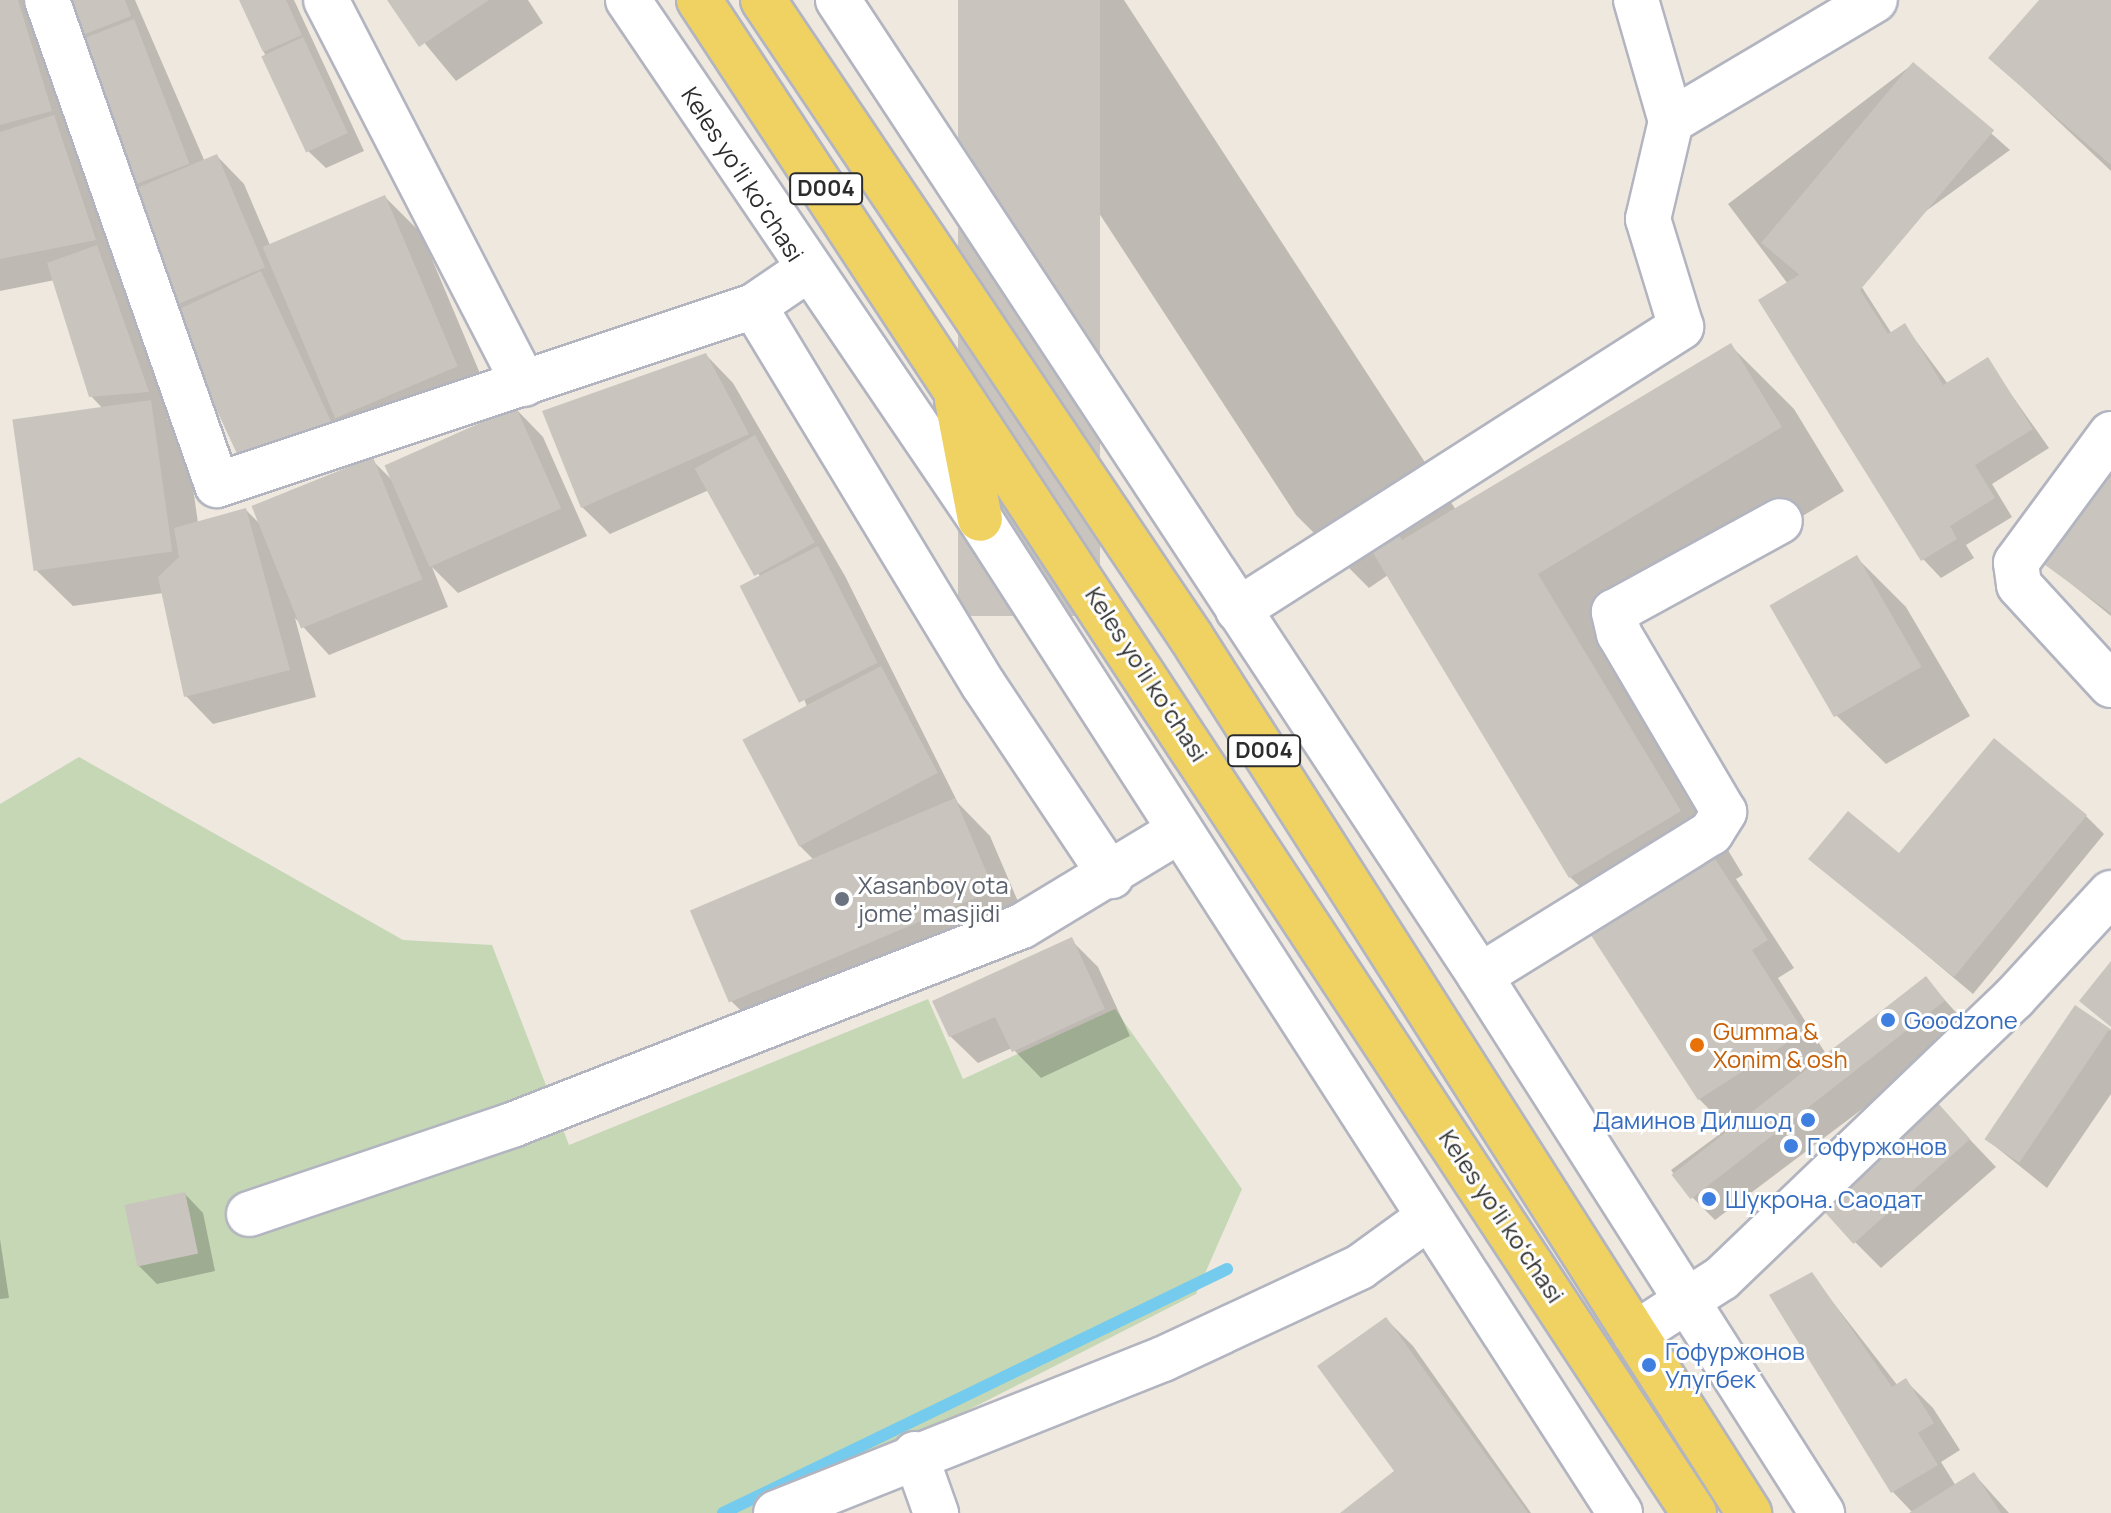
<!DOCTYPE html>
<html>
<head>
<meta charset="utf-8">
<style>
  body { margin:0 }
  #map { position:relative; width:2111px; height:1513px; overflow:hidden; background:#eee8df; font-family:Manrope,sans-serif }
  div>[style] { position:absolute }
  .cemetery>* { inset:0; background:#c6d7b6 }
  .shadow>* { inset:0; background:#0003 }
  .stream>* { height:12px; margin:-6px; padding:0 6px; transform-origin:6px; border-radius:6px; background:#74cbee }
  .building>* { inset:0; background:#c9c5be; transform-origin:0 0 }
  .roads { filter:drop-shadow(2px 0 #b2b5c0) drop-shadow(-2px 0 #b2b5c0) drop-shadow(0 2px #b2b5c0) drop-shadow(0 -2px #b2b5c0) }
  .minor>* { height:44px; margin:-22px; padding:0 22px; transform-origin:22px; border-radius:22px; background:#fff }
  .major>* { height:44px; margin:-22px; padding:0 22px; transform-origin:22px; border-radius:22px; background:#f0d262 }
  .dots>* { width:22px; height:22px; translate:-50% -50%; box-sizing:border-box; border:4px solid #fff; border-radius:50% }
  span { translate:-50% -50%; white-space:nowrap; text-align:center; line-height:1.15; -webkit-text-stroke:6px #fff; paint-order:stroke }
  .shield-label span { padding:2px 6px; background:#fff; border:2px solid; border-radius:6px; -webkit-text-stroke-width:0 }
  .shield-label { font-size:22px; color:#2c2c2c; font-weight:700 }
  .street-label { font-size:24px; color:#2c2c2c }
  .worship-label { font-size:24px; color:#5b616d }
  .left { translate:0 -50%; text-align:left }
  .shop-label { font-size:24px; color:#366cbe }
  .right { translate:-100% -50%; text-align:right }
  .food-label { font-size:24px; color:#c56008 }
</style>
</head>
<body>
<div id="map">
  <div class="cemetery">
    <div style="clip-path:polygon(79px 757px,403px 940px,492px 945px,569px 1145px,928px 999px,963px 1079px,1115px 1009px,1242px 1189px,1196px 1294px,766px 1513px,0 1513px,0 804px)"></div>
  </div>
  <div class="shadow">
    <div style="clip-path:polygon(0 0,35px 0,117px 267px,175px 418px,167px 419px,186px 438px,198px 523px,246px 510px,261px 525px,372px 460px,394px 482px,516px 409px,543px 437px,587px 536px,458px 593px,432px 567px,448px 607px,329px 655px,295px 618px,316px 697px,213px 724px,186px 696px,163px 593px,73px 606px,37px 571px,104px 410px,91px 396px,55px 280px,0 291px)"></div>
    <div style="clip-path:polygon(51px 0,135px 0,205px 162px,217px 156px,244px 184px,270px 245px,385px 197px,421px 233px,492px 402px,241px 461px)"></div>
    <div style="clip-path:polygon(241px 0,294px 0,364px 151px,326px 168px,307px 150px)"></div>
    <div style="clip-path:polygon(389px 0,528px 0,543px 23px,456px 81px)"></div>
    <div style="clip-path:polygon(960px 0,1124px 0,1456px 510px,1731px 346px,1794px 409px,1844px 491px,1600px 638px,1743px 875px,1736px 879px,1794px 968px,1778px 978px,1826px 1054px,1926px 979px,1970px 1028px,1715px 1220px,1688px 1193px,1671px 1170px,1728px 1128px,1699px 1099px,1589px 895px,1570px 877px,1388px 575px,1369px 588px,1296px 515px)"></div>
    <div style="clip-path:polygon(2042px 0,2111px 0,2111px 171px,1991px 58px)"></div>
    <div style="clip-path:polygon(1913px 64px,2010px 150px,1849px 267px,1892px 334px,1905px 326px,1948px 384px,1987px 360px,2049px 448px,1992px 484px,2012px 517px,1966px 545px,1974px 558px,1941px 578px,1923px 559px,1788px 284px,1728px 204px)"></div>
    <div style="clip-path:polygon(706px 355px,733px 383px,845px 576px,958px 803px,990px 836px,1028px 925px,765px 1034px,729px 999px,813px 859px,798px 844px,807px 707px,761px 578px,709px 490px,610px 534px,582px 507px)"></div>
    <div style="clip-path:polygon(2111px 470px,2111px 616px,2044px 562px)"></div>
    <div style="clip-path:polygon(1857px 558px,1906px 607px,1970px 716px,1886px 764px,1836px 715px)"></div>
    <div style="clip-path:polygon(2086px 816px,2104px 834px,1973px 994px,1811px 858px,1900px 856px)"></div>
    <div style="clip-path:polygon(1071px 940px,1098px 967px,1130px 1036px,1041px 1078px,1012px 1048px,978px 1063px,950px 1036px)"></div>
    <div style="clip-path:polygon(2075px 1008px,2111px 1030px,2111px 1094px,2047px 1188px,1986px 1139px)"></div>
    <div style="clip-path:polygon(1936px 1104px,1996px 1167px,1881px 1268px,1854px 1241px)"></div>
    <div style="clip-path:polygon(185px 1194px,203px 1213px,215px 1271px,157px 1284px,139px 1266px)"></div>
    <div style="clip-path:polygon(0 1239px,9px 1298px,0 1299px)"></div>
    <div style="clip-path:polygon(1811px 1274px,1898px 1386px,1906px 1381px,1933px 1408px,1960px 1450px,1941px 1462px,1956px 1486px,1974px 1474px,2009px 1513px,1913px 1513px,1893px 1492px)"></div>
    <div style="clip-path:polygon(1386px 1319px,1413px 1346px,1531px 1513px,1342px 1513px,1397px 1472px)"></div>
  </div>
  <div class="stream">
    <div style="left:723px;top:1513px;width:560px;rotate:-25.83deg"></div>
  </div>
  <div class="building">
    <div style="clip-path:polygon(0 0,18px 0,52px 111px,0 125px)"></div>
    <div style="clip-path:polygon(49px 0,125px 0,131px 16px,65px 42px)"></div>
    <div style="clip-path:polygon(239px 0,286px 0,302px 35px,263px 52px)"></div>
    <div style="clip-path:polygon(387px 0,489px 0,419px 47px)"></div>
    <div style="left:958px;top:0;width:142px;height:616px"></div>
    <div style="clip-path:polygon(2039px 0,2111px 0,2111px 165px,1988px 58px)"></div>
    <div style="left:134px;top:19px;width:155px;height:73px;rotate:69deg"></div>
    <div style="left:303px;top:37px;width:106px;height:46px;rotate:65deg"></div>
    <div style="left:1913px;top:62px;width:106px;height:236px;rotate:40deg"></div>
    <div style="clip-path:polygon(54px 115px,96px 240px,0 259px,0 132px)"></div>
    <div style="left:217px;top:154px;width:123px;height:103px;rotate:67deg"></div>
    <div style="left:385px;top:195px;width:186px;height:133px;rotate:67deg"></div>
    <div style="clip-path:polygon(97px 245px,149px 392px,89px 397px,47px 263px)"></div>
    <div style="clip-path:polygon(1836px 252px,1888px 334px,1905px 323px,1943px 385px,1988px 357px,2033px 429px,1975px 465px,1995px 498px,1950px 526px,1957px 539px,1921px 561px,1758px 300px)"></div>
    <div style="left:261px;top:271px;width:166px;height:99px;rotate:65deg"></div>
    <div style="clip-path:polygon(1731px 343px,1782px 427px,1538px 574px,1681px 811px,1569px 878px,1364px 538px,1390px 521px,1402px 540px)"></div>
    <div style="clip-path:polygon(706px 353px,749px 434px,581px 508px,542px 411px)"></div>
    <div style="left:151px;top:400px;width:153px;height:140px;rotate:82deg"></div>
    <div style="left:516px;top:407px;width:111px;height:144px;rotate:66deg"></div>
    <div style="left:755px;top:435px;width:123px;height:69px;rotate:61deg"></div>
    <div style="left:373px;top:457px;width:132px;height:131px;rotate:68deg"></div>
    <div style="clip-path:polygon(2111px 466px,2111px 613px,2041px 562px)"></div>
    <div style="clip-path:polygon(246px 508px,290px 670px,184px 697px,158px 577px,179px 557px,174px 528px)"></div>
    <div style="left:818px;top:546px;width:131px;height:88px;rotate:63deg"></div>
    <div style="left:1857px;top:555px;width:129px;height:101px;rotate:60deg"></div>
    <div style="left:881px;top:666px;width:121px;height:157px;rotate:62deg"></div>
    <div style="clip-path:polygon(1994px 738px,2087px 815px,1954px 977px,1808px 859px,1848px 811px,1899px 853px)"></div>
    <div style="left:955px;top:798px;width:100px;height:288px;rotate:67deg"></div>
    <div style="clip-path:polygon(1708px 848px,1768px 940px,1752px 950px,1804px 1032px,1698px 1100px,1585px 926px)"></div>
    <div style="clip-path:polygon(1072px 937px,1105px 1009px,1012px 1052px,995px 1017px,949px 1037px,932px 1001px)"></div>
    <div style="clip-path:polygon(2111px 961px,2111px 1027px,2079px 1001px)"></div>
    <div style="left:1926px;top:976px;width:31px;height:323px;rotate:52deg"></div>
    <div style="left:2075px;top:1005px;width:42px;height:162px;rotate:34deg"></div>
    <div style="left:1936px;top:1101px;width:51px;height:157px;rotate:48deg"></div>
    <div style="left:185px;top:1192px;width:63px;height:62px;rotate:78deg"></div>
    <div style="clip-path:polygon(1812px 1272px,1892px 1387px,1906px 1378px,1934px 1423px,1918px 1433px,1938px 1465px,1891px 1493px,1769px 1295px)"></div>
    <div style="clip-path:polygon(1386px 1317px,1462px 1422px,1528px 1513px,1340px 1513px,1394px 1471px,1317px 1366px)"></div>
    <div style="clip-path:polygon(1974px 1472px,2001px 1513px,1909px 1513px)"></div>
  </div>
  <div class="roads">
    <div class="minor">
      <div style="left:47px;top:0;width:514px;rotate:70.68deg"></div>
      <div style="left:217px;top:485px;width:566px;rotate:-18.43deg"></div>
      <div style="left:754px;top:306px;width:64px;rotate:-34.2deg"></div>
      <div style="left:326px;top:0;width:432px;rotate:62.7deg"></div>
      <div style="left:628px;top:0;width:627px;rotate:55.85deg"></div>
      <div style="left:980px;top:519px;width:1182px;rotate:57.22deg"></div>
      <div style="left:838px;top:0;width:1168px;rotate:56.66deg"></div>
      <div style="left:1480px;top:976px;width:637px;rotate:57.51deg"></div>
      <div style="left:1636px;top:0;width:126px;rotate:73.9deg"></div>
      <div style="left:754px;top:306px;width:442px;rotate:58.8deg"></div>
      <div style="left:983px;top:684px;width:231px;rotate:56.3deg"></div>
      <div style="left:2111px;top:434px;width:160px;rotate:126.4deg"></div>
      <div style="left:2016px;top:563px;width:22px;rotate:82deg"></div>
      <div style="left:2019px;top:585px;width:136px;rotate:47.4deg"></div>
      <div style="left:1238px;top:610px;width:526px;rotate:-32.57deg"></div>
      <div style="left:1681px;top:327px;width:113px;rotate:-107deg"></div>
      <div style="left:1648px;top:219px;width:101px;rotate:-76.8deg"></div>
      <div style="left:1671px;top:121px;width:237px;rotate:-30.7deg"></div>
      <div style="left:1480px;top:976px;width:272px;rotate:-31.8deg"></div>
      <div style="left:1711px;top:833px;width:25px;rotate:-58deg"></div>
      <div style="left:1724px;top:812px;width:207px;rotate:-120.5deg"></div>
      <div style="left:1619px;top:634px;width:23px;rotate:-103deg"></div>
      <div style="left:1614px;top:612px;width:189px;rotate:-28.7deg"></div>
      <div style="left:249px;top:1214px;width:278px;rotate:-18.7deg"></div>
      <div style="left:512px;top:1125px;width:547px;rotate:-21.32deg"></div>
      <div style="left:1022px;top:926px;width:184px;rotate:-31.2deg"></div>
      <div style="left:1635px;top:1334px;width:103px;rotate:-32.8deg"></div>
      <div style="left:1722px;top:1278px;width:405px;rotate:-43.8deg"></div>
      <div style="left:2014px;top:998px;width:143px;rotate:-47.3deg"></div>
      <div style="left:915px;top:1454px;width:63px;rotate:70.4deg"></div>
      <div style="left:776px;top:1513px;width:417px;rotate:-21.7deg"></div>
      <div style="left:1163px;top:1359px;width:217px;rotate:-25deg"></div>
      <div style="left:1360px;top:1267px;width:85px;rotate:-35.9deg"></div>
    </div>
    <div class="major">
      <div style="left:699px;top:0;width:1811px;rotate:56.67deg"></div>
      <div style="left:763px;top:0;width:767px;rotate:56.1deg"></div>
      <div style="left:1191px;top:637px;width:1039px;rotate:57.5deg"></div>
      <div style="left:957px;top:400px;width:121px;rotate:79.1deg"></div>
    </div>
  </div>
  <div class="dots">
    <div style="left:842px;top:899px;background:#6b7280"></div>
    <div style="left:1888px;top:1020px;background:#3f7fe0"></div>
    <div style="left:1697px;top:1045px;background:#e8710a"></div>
    <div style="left:1808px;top:1120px;background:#3f7fe0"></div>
    <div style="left:1791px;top:1146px;background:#3f7fe0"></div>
    <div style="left:1709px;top:1199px;background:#3f7fe0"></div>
    <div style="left:1649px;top:1365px;background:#3f7fe0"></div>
  </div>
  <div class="shield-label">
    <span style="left:826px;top:189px">D004</span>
    <span style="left:1264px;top:751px">D004</span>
  </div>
  <div class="street-label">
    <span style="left:743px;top:174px;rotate:57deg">Keles yoʻli koʻchasi</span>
    <span style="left:1147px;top:674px;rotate:57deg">Keles yoʻli koʻchasi</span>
    <span style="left:1502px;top:1216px;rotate:56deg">Keles yoʻli koʻchasi</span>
  </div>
  <div class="worship-label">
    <span class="left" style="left:858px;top:899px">Xasanboy ota<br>jome’ masjidi</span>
  </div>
  <div class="shop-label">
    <span class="left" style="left:1904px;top:1020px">Goodzone</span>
    <span class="right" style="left:1792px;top:1120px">Даминов Дилшод</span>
    <span class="left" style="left:1807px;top:1146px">Гофуржонов</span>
    <span class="left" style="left:1725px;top:1199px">Шукрона. Саодат</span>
    <span class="left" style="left:1665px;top:1365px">Гофуржонов<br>Улугбек</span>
  </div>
  <div class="food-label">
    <span class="left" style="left:1713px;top:1045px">Gumma &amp;<br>Xonim &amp; osh</span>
  </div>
</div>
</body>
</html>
